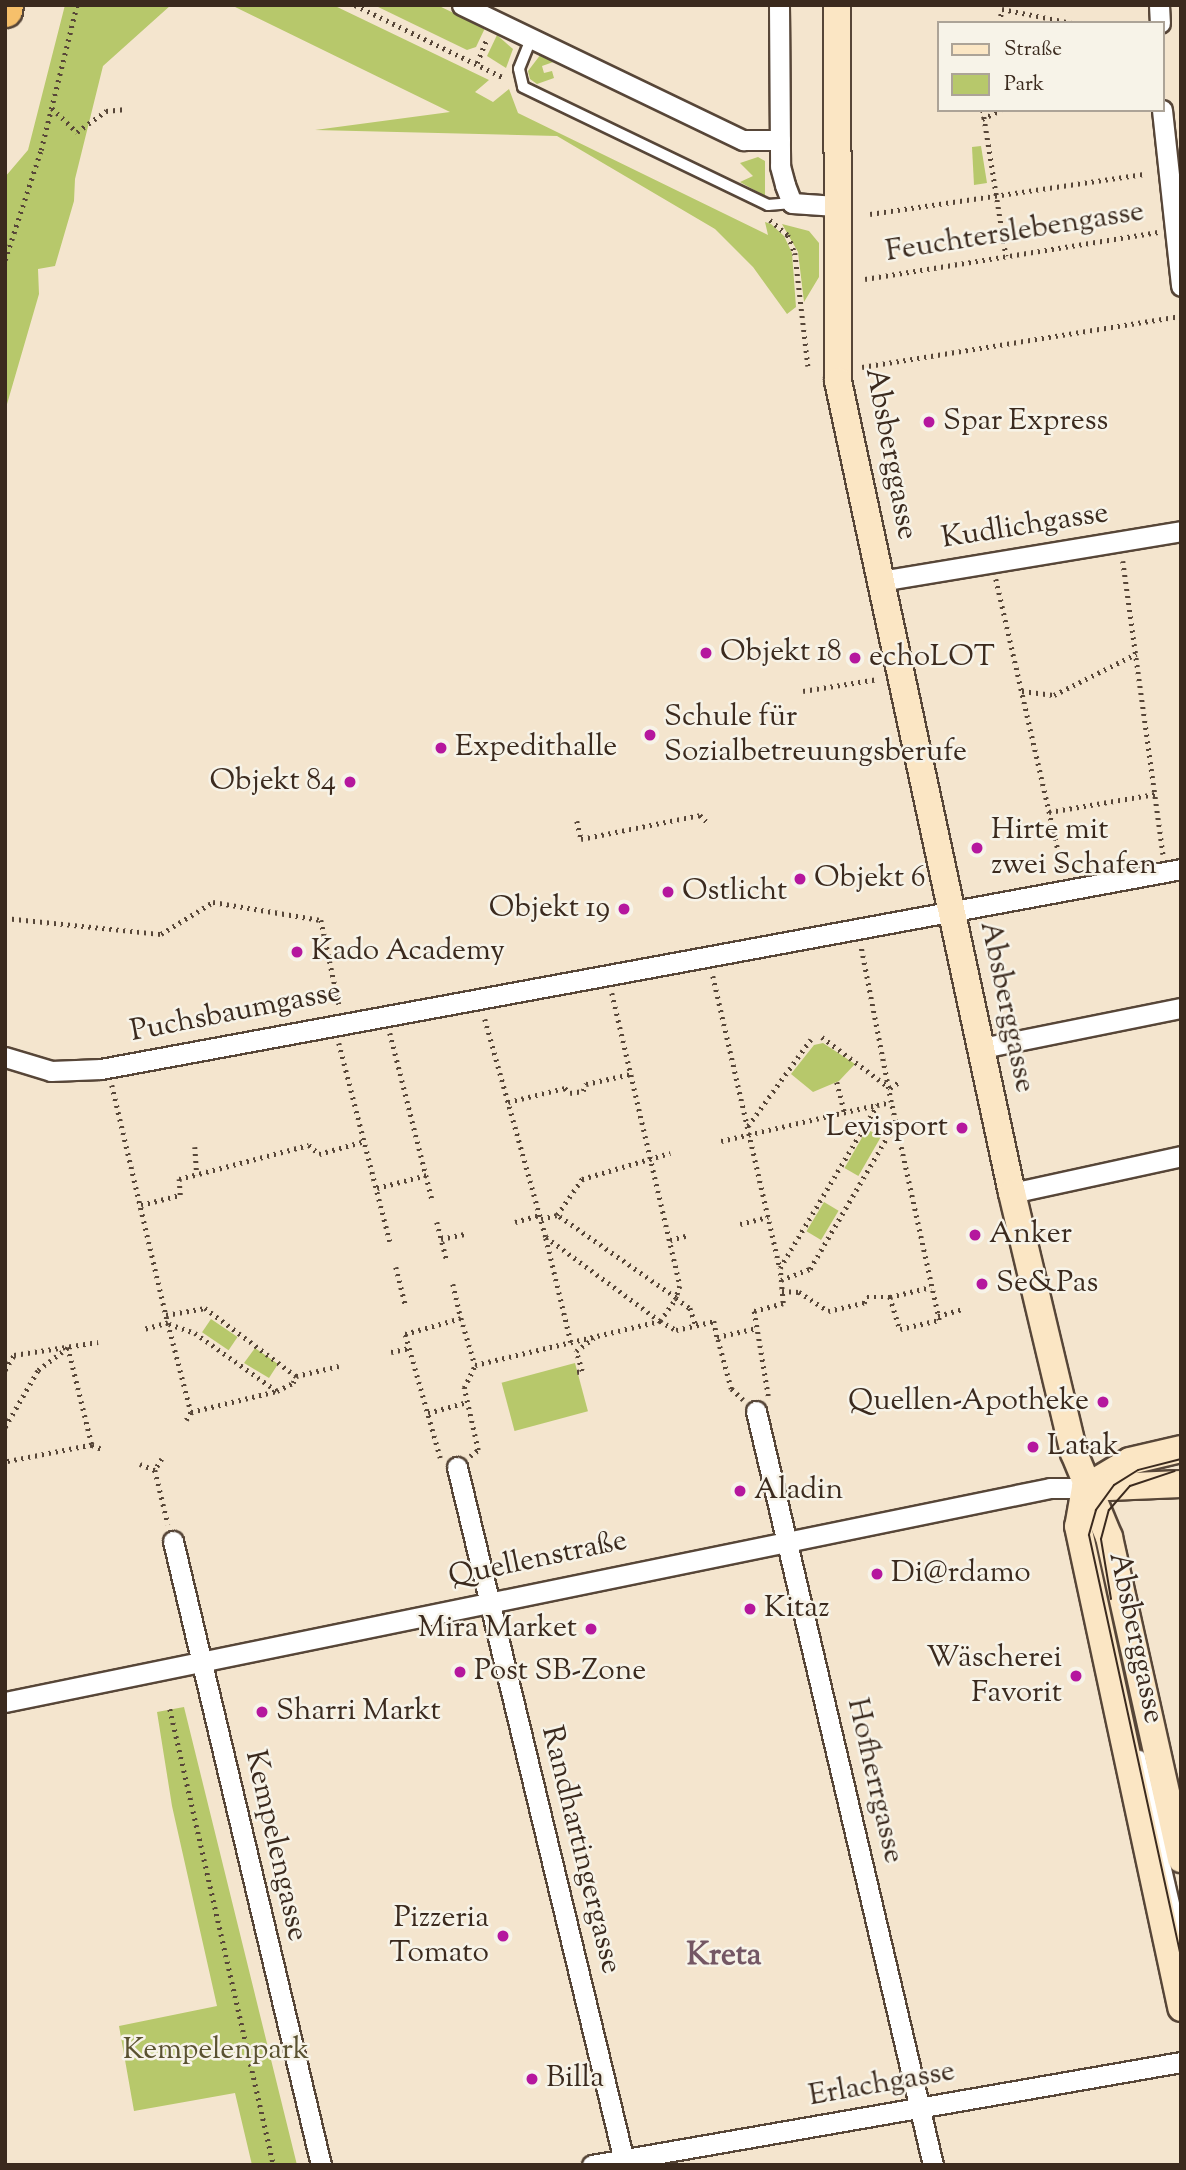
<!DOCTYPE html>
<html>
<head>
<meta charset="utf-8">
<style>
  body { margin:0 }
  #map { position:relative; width:1186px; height:2170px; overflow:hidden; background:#f4e5ce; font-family:"Sorts Mill Goudy",serif }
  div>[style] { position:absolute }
  .green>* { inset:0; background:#b7c86b; transform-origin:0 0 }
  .path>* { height:4.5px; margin-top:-2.25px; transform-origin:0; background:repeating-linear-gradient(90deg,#574638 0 2px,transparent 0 7px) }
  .roads { filter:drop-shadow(2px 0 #574638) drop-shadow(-2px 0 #574638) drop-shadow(0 2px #574638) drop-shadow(0 -2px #574638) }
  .lane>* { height:10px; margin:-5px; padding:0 5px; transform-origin:5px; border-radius:5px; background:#fff }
  .street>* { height:19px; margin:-9.5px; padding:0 9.5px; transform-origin:9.5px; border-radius:9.5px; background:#fff }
  .secondary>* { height:26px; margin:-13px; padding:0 13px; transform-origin:13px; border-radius:13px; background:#fbe6c4 }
  .highway>* { height:33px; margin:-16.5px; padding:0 16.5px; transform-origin:16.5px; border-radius:16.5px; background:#f6c06b }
  .tram>* { height:2px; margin:-1px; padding:0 1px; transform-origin:1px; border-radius:1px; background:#3b2a1e }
  .dots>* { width:19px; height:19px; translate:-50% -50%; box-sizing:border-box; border:4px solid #f7f3e8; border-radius:50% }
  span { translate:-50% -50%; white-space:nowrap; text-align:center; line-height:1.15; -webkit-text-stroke:5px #f7f3e8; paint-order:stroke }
  .street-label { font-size:30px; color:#3b2a1e }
  .poi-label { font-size:30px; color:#3b2a1e }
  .left { translate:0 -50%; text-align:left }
  .right { translate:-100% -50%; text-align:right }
  .park-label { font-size:30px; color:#5a5231 }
  .neighbourhood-label { font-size:32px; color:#745764; font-weight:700 }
  .frame { position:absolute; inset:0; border:7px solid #3b2a1e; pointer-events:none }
  .legend { position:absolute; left:937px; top:21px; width:228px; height:91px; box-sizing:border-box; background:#f7f3e8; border:2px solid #aca397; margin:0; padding:9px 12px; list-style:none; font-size:21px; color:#3b2a1e }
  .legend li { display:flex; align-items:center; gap:14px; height:35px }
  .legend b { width:35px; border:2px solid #aca397 }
</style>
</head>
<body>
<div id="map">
  <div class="green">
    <div style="clip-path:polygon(65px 5px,171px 5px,103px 66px,75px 179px,74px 201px,55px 266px,38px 269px,39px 294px,5px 411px,5px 177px,28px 150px)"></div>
    <div style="clip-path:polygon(231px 5px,333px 5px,489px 80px,475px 92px,493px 102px,509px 89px,518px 113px,768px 235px,765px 222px,771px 224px,784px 236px,792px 253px,796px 307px,787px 314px,753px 267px,715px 229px,557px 136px,315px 130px,450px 112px)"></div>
    <div style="clip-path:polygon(374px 5px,437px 5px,485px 28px,476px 47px,467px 50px)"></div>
    <div style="clip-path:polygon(497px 35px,513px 49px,506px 68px,487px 56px)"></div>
    <div style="clip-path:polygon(541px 54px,559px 60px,542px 66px,544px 73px,552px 71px,554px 78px,537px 84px,530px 79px,528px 71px)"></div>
    <div style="clip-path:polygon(981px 146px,987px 183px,974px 185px,972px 147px)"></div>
    <div style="clip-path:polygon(758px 157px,765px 161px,765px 196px,740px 182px,753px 176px,740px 163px)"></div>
    <div style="clip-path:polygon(782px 224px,809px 231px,819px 243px,819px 277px,804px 302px,798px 252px)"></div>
    <div style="clip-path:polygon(823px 1043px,855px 1064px,839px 1081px,813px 1092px,791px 1074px,814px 1045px)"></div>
    <div style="left:867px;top:1129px;width:16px;height:45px;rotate:30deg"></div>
    <div style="left:824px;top:1202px;width:17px;height:34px;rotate:31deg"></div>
    <div style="left:211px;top:1319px;width:32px;height:16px;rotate:34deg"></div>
    <div style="clip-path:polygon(255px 1348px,278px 1364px,269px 1378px,244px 1363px)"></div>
    <div style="left:575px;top:1363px;width:50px;height:76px;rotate:75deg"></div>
    <div style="clip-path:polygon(184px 1707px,297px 2165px,252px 2165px,235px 2093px,134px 2111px,119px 2026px,217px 2006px,172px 1806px,157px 1712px)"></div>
  </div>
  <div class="path">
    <div style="left:355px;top:5px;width:167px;rotate:26deg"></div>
    <div style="left:999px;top:23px;width:14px;rotate:-78deg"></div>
    <div style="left:1002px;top:9px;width:71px;rotate:11.3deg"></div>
    <div style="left:477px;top:63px;width:27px;rotate:-68deg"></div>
    <div style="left:52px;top:108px;width:35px;rotate:44deg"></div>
    <div style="left:77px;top:132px;width:36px;rotate:-36deg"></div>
    <div style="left:106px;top:111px;width:20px;rotate:-6deg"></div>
    <div style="left:983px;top:110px;width:148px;rotate:81deg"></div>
    <div style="left:982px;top:119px;width:21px;rotate:-25deg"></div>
    <div style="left:870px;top:214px;width:277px;rotate:-8.3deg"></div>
    <div style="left:770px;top:220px;width:23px;rotate:40deg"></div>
    <div style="left:788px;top:235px;width:19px;rotate:69deg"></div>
    <div style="left:795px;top:253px;width:114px;rotate:83.4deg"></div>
    <div style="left:5px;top:260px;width:116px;rotate:-71.9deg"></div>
    <div style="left:41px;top:150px;width:149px;rotate:-76.1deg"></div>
    <div style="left:865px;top:279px;width:297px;rotate:-9.1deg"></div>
    <div style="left:862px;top:367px;width:323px;rotate:-9.1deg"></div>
    <div style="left:1123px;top:561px;width:296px;rotate:82.2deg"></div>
    <div style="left:996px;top:579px;width:300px;rotate:77.1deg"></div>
    <div style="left:803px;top:691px;width:76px;rotate:-9.1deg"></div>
    <div style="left:1022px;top:691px;width:32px;rotate:7deg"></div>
    <div style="left:1054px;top:695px;width:92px;rotate:-26.6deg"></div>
    <div style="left:1049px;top:812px;width:108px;rotate:-9.6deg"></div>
    <div style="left:577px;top:821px;width:18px;rotate:77deg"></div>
    <div style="left:581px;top:839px;width:121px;rotate:-11.4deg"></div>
    <div style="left:700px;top:815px;width:10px;rotate:45deg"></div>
    <div style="left:5px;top:918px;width:157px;rotate:5.9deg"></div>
    <div style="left:161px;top:934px;width:61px;rotate:-31.6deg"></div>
    <div style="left:213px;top:902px;width:109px;rotate:9.5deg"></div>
    <div style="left:321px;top:920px;width:87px;rotate:78deg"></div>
    <div style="left:713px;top:976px;width:300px;rotate:77.1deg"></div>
    <div style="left:612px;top:993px;width:301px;rotate:76.9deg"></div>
    <div style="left:680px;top:1286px;width:13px;rotate:108deg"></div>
    <div style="left:676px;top:1298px;width:17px;rotate:36deg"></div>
    <div style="left:690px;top:1308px;width:18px;rotate:71deg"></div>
    <div style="left:485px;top:1019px;width:226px;rotate:74.4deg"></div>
    <div style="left:546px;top:1237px;width:142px;rotate:36.4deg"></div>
    <div style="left:660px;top:1321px;width:28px;rotate:-55deg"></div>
    <div style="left:676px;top:1298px;width:145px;rotate:-145.1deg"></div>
    <div style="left:390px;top:1033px;width:171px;rotate:75.8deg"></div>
    <div style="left:822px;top:1037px;width:85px;rotate:36.9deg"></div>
    <div style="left:890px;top:1088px;width:11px;rotate:-34deg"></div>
    <div style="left:339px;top:1043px;width:205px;rotate:75.6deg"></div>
    <div style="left:837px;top:1082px;width:32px;rotate:76deg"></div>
    <div style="left:112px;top:1085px;width:244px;rotate:76.8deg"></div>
    <div style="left:168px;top:1323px;width:27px;rotate:165deg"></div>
    <div style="left:508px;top:1102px;width:59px;rotate:-13.8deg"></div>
    <div style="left:565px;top:1088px;width:7px;rotate:45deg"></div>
    <div style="left:570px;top:1093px;width:13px;rotate:-9deg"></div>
    <div style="left:583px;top:1091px;width:8px;rotate:-67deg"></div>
    <div style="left:586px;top:1084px;width:46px;rotate:-12.5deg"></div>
    <div style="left:748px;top:1126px;width:107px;rotate:-54.1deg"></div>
    <div style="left:721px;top:1141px;width:159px;rotate:-13.1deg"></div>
    <div style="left:195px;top:1147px;width:28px;rotate:86deg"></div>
    <div style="left:377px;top:1188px;width:52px;rotate:-14.6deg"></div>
    <div style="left:141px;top:1205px;width:40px;rotate:-14.4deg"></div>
    <div style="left:180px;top:1195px;width:16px;rotate:-94deg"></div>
    <div style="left:179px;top:1179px;width:134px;rotate:-14.7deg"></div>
    <div style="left:309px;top:1145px;width:13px;rotate:42deg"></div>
    <div style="left:319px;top:1154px;width:48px;rotate:-15.8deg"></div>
    <div style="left:541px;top:1219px;width:16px;rotate:-14deg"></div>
    <div style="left:557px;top:1215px;width:44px;rotate:-55.2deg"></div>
    <div style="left:582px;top:1179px;width:92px;rotate:-16.5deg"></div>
    <div style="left:437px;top:1222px;width:40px;rotate:75.6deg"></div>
    <div style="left:515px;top:1222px;width:26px;rotate:-16deg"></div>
    <div style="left:740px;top:1224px;width:29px;rotate:-14deg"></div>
    <div style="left:546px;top:1238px;width:107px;rotate:76.5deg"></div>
    <div style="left:441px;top:1239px;width:24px;rotate:-12deg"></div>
    <div style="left:670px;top:1240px;width:20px;rotate:-15deg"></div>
    <div style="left:396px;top:1267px;width:38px;rotate:76deg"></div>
    <div style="left:781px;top:1280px;width:31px;rotate:-21deg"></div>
    <div style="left:810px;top:1269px;width:164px;rotate:-59.7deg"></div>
    <div style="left:453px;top:1284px;width:35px;rotate:77deg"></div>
    <div style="left:782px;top:1291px;width:17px;rotate:3deg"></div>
    <div style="left:799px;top:1292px;width:35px;rotate:33deg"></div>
    <div style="left:828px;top:1311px;width:37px;rotate:-13deg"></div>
    <div style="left:864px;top:1303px;width:7px;rotate:-63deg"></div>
    <div style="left:867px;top:1297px;width:23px"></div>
    <div style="left:890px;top:1297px;width:34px;rotate:73deg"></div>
    <div style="left:900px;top:1329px;width:40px;rotate:-13deg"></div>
    <div style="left:939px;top:1320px;width:223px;rotate:-102.4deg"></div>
    <div style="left:890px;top:1297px;width:42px;rotate:-13.7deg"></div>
    <div style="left:166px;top:1315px;width:40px;rotate:-10deg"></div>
    <div style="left:205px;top:1308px;width:114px;rotate:36.8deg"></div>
    <div style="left:296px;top:1376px;width:44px;rotate:-13.1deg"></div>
    <div style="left:938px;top:1316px;width:26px;rotate:-16deg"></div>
    <div style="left:168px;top:1323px;width:92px;rotate:75.5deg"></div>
    <div style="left:191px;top:1412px;width:89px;rotate:-13.7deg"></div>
    <div style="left:169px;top:1324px;width:28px;rotate:19deg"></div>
    <div style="left:195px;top:1333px;width:100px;rotate:35.3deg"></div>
    <div style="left:277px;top:1391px;width:18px;rotate:-27deg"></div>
    <div style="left:293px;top:1383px;width:8px;rotate:-67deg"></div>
    <div style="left:391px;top:1352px;width:19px;rotate:-12deg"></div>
    <div style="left:5px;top:1370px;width:17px;rotate:-59deg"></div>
    <div style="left:14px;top:1355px;width:85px;rotate:-8.8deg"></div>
    <div style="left:577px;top:1372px;width:5px;rotate:-11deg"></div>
    <div style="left:582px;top:1371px;width:21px;rotate:-107deg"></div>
    <div style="left:576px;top:1351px;width:22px;rotate:-36deg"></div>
    <div style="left:768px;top:1396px;width:86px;rotate:-99.4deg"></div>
    <div style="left:754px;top:1311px;width:30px;rotate:-15deg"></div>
    <div style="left:783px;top:1303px;width:35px;rotate:-95deg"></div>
    <div style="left:780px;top:1268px;width:190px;rotate:-59.2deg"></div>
    <div style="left:877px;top:1105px;width:14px;rotate:-12deg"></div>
    <div style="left:891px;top:1102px;width:157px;rotate:-101deg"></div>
    <div style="left:743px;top:1400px;width:16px;rotate:-137deg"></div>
    <div style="left:731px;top:1389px;width:54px;rotate:-105.1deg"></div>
    <div style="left:717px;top:1337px;width:41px;rotate:-12.7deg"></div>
    <div style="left:428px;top:1413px;width:41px;rotate:-15.8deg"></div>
    <div style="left:186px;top:1420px;width:9px;rotate:-58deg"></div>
    <div style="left:5px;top:1427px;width:66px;rotate:-59.9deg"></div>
    <div style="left:38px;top:1370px;width:38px;rotate:-37deg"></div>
    <div style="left:68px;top:1347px;width:101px;rotate:76.2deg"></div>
    <div style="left:92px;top:1445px;width:89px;rotate:168.9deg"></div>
    <div style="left:92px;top:1445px;width:11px;rotate:22deg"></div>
    <div style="left:470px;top:1456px;width:10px;rotate:-37deg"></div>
    <div style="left:478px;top:1450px;width:64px;rotate:-102.7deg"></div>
    <div style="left:464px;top:1388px;width:25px;rotate:-64deg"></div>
    <div style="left:475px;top:1365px;width:190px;rotate:-13.4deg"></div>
    <div style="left:660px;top:1321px;width:18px;rotate:29deg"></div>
    <div style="left:676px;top:1330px;width:39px;rotate:-13deg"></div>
    <div style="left:714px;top:1321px;width:16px;rotate:79deg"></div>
    <div style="left:440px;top:1458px;width:129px;rotate:-105.8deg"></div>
    <div style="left:405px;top:1334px;width:58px;rotate:-15.9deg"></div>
    <div style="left:461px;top:1318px;width:49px;rotate:73.4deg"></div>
    <div style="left:162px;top:1459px;width:13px;rotate:122deg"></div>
    <div style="left:155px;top:1470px;width:56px;rotate:76.5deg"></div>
    <div style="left:140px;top:1464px;width:16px;rotate:22deg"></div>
    <div style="left:170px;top:1709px;width:468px;rotate:77.2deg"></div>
  </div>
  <div class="roads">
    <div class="lane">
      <div style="left:531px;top:39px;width:32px;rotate:112deg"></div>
      <div style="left:519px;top:69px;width:18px;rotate:77deg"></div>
      <div style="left:523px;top:87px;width:272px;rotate:25.7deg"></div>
      <div style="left:768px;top:205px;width:24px;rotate:-5deg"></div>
      <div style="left:1140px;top:1756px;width:183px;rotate:77deg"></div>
    </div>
    <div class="street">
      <div style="left:462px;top:5px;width:312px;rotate:25.7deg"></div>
      <div style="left:743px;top:140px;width:37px"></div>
      <div style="left:779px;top:5px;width:161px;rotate:89.6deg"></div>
      <div style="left:780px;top:166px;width:20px;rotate:75deg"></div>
      <div style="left:785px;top:185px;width:19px;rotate:69deg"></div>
      <div style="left:792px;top:203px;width:44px;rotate:3.9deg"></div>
      <div style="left:1159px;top:5px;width:18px;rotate:87deg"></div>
      <div style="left:1162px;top:110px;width:177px;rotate:83.8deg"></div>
      <div style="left:880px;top:581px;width:305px;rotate:-9.4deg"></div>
      <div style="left:982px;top:1048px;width:203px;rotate:-11.4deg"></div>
      <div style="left:5px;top:1057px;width:48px;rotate:16.9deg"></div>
      <div style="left:51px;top:1071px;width:50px;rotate:-2.3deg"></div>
      <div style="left:101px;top:1069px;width:1098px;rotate:-10.49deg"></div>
      <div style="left:1012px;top:1193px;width:173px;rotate:-12.3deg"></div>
      <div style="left:756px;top:1411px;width:774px;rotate:76.79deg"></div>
      <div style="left:457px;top:1467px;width:718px;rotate:76.47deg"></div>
      <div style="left:173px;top:1541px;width:641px;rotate:76.66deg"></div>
      <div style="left:5px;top:1702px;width:1067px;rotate:-11.57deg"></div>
      <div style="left:1050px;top:1488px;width:35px"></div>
      <div style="left:592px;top:2165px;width:598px;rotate:-9.92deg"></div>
    </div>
    <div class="secondary">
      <div style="left:837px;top:5px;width:376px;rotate:89.8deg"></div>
      <div style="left:838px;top:381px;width:830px;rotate:77.91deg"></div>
      <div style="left:1012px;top:1193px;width:267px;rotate:76.6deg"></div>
      <div style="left:1074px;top:1453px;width:91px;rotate:67.4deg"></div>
      <div style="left:1109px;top:1537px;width:330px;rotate:77.4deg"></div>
      <div style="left:1085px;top:1488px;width:39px;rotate:100deg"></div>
      <div style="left:1078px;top:1526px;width:493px;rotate:77.9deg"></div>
      <div style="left:1085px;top:1488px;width:52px;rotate:-31deg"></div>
      <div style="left:1130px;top:1461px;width:52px;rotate:-13.2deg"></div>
      <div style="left:1085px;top:1488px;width:96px;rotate:-2.4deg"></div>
    </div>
    <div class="highway">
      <div style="left:5px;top:10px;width:5px;rotate:-79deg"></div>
    </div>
  </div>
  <div class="tram">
    <div style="left:1181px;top:1459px;width:44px;rotate:165.7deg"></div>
    <div style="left:1138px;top:1470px;width:28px;rotate:148deg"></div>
    <div style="left:1114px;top:1485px;width:31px;rotate:126deg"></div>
    <div style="left:1096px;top:1510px;width:26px;rotate:106deg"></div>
    <div style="left:1089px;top:1535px;width:431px;rotate:77.7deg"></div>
    <div style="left:1111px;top:1599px;width:61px;rotate:-99.5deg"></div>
    <div style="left:1101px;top:1539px;width:30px;rotate:-75deg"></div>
    <div style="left:1109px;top:1510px;width:32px;rotate:-49deg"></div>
    <div style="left:1130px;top:1486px;width:47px;rotate:-18.4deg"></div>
  </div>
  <div class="dots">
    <div style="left:929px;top:422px;background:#b5179e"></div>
    <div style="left:706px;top:653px;background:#b5179e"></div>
    <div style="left:855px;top:658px;background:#b5179e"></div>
    <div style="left:650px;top:735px;background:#b5179e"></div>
    <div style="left:441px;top:748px;background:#b5179e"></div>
    <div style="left:350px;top:782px;background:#b5179e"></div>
    <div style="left:977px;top:848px;background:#b5179e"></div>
    <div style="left:800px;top:879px;background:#b5179e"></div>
    <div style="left:668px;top:892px;background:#b5179e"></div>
    <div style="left:624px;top:909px;background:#b5179e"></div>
    <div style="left:297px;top:952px;background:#b5179e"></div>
    <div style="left:962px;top:1128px;background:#b5179e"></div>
    <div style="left:975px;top:1235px;background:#b5179e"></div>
    <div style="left:982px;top:1284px;background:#b5179e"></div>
    <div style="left:1103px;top:1402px;background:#b5179e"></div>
    <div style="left:1033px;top:1447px;background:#b5179e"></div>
    <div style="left:740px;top:1491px;background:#b5179e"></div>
    <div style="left:877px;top:1574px;background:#b5179e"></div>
    <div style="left:750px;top:1609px;background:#b5179e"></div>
    <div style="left:591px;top:1629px;background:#b5179e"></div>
    <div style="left:460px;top:1672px;background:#b5179e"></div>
    <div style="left:1076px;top:1676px;background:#b5179e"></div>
    <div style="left:262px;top:1712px;background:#b5179e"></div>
    <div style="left:503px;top:1936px;background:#b5179e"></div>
    <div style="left:532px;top:2079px;background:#b5179e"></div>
  </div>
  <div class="street-label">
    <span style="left:1015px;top:233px;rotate:-9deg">Feuchterslebengasse</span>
    <span style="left:890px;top:454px;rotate:79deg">Absberggasse</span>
    <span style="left:1025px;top:527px;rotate:-9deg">Kudlichgasse</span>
    <span style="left:1006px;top:1007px;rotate:78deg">Absberggasse</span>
    <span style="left:236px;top:1013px;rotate:-11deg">Puchsbaumgasse</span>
    <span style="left:538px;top:1560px;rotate:-12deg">Quellenstraße</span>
    <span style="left:1135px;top:1638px;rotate:78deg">Absberggasse</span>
    <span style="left:874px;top:1781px;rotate:77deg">Hofherrgasse</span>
    <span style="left:275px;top:1846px;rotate:77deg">Kempelengasse</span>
    <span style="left:580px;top:1850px;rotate:76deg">Randhartingergasse</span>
    <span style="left:882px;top:2085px;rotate:-10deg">Erlachgasse</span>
  </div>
  <div class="poi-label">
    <span class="left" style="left:943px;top:422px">Spar Express</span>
    <span class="left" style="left:720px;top:653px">Objekt 18</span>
    <span class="left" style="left:869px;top:658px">echoLOT</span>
    <span class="left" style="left:664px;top:735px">Schule für<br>Sozialbetreuungsberufe</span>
    <span class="left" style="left:455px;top:748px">Expedithalle</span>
    <span class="right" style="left:336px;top:782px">Objekt 84</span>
    <span class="left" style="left:991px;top:848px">Hirte mit<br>zwei Schafen</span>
    <span class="left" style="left:814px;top:879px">Objekt 6</span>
    <span class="left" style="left:682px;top:892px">Ostlicht</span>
    <span class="right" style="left:610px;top:909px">Objekt 19</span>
    <span class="left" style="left:311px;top:952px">Kado Academy</span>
    <span class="right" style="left:948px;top:1128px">Levisport</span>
    <span class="left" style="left:989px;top:1235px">Anker</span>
    <span class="left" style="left:996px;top:1284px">Se&amp;Pas</span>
    <span class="right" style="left:1089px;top:1402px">Quellen-Apotheke</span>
    <span class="left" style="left:1047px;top:1447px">Latak</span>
    <span class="left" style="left:754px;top:1491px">Aladin</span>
    <span class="left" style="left:891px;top:1574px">Di@rdamo</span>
    <span class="left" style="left:764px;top:1609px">Kitaz</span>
    <span class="right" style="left:577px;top:1629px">Mira Market</span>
    <span class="right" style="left:1062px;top:1676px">Wäscherei<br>Favorit</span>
    <span class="left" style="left:474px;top:1672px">Post SB-Zone</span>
    <span class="left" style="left:276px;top:1712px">Sharri Markt</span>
    <span class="right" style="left:489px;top:1936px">Pizzeria<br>Tomato</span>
    <span class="left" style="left:546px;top:2079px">Billa</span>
  </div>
  <div class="park-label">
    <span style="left:216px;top:2051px">Kempelenpark</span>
  </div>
  <div class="neighbourhood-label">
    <span style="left:724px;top:1956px">Kreta</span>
  </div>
  <div class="frame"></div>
  <ul class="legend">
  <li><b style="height:9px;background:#fbe6c4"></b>Straße</li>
  <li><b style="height:19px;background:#b7c86b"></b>Park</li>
  </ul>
</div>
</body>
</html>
